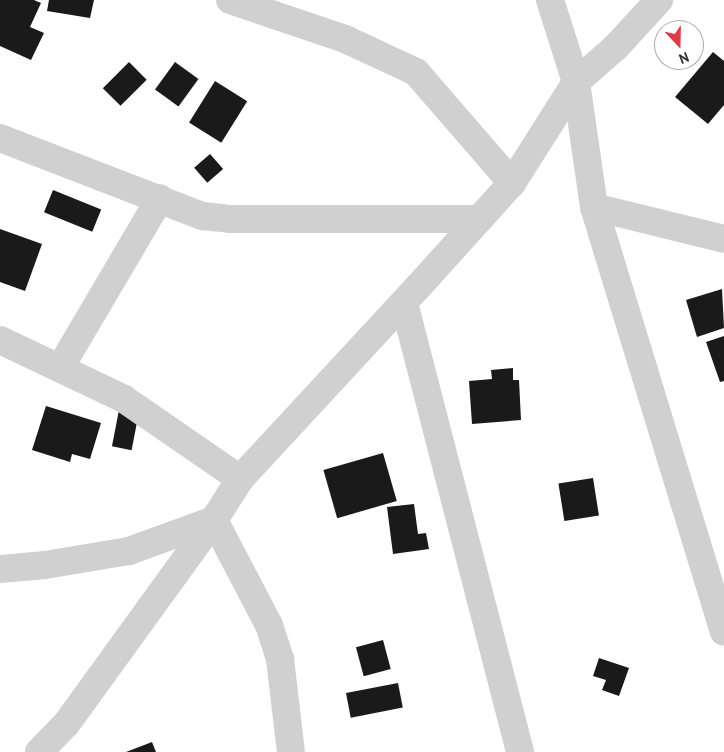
<!DOCTYPE html>
<html>
<head>
<meta charset="utf-8">
<style>
  body { margin:0 }
  #map { position:relative; width:724px; height:752px; overflow:hidden; background:#fff; font-family:"PT Sans",sans-serif }
  div>[style] { position:absolute }
  .building>* { inset:0; background:#1a1a1a; transform-origin:0 0 }
  .street>* { height:28px; margin:-14px; padding:0 14px; transform-origin:14px; border-radius:14px; background:#d0d0d0 }
  span { translate:-50% -50%; white-space:nowrap; text-align:center; line-height:1.15; -webkit-text-stroke:5px #fff; paint-order:stroke }
  .north { position:absolute; left:654px; top:20px; width:50px; height:50px; box-sizing:border-box; background:#fff; border:1px solid #adadad; border-radius:50%; rotate:159deg; font-size:14px; font-weight:700; line-height:20px; text-align:center; color:#333 }
  .north::after { content:''; display:block; margin:auto; width:18px; height:22px; background:#e63946; clip-path:polygon(50% 0,100% 100%,50% 72%,0 100%) }
</style>
</head>
<body>
<div id="map">
  <div class="building">
    <div style="clip-path:polygon(0 0,34px 0,41px 3px,30px 27px,44px 33px,31px 60px,0 46px)"></div>
    <div style="clip-path:polygon(49px 0,94px 0,90px 18px,47px 11px)"></div>
    <div style="clip-path:polygon(713px 52px,724px 61px,724px 105px,708px 124px,675px 97px)"></div>
    <div style="left:129px;top:62px;width:25px;height:37px;rotate:45deg"></div>
    <div style="left:175px;top:62px;width:29px;height:34px;rotate:36deg"></div>
    <div style="left:215px;top:81px;width:38px;height:49px;rotate:32deg"></div>
    <div style="left:210px;top:154px;width:20px;height:21px;rotate:49deg"></div>
    <div style="left:53px;top:190px;width:52px;height:24px;rotate:22deg"></div>
    <div style="clip-path:polygon(0 229px,42px 244px,25px 291px,0 282px)"></div>
    <div style="clip-path:polygon(722px 289px,724px 328px,697px 337px,686px 300px)"></div>
    <div style="clip-path:polygon(724px 336px,724px 381px,720px 382px,706px 342px)"></div>
    <div style="clip-path:polygon(513px 368px,513px 380px,519px 380px,521px 420px,472px 424px,469px 381px,492px 379px,491px 370px)"></div>
    <div style="clip-path:polygon(46px 406px,101px 423px,90px 459px,72px 454px,70px 462px,32px 450px)"></div>
    <div style="left:119px;top:410px;width:20px;height:37px;rotate:11deg"></div>
    <div style="left:383px;top:453px;width:50px;height:62px;rotate:74deg"></div>
    <div style="left:593px;top:478px;width:38px;height:35px;rotate:81deg"></div>
    <div style="clip-path:polygon(414px 504px,418px 534px,426px 533px,429px 549px,393px 554px,387px 507px)"></div>
    <div style="left:383px;top:640px;width:30px;height:28px;rotate:75deg"></div>
    <div style="clip-path:polygon(599px 658px,629px 668px,619px 696px,602px 690px,606px 680px,593px 676px)"></div>
    <div style="left:398px;top:683px;width:25px;height:53px;rotate:79deg"></div>
    <div style="clip-path:polygon(152px 742px,156px 752px,126px 752px)"></div>
  </div>
  <div class="street">
    <div style="left:230px;top:0;width:121px;rotate:18.7deg"></div>
    <div style="left:345px;top:39px;width:78px;rotate:24.9deg"></div>
    <div style="left:416px;top:72px;width:147px;rotate:49.1deg"></div>
    <div style="left:550px;top:0;width:86px;rotate:72.4deg"></div>
    <div style="left:576px;top:82px;width:126px;rotate:81.8deg"></div>
    <div style="left:594px;top:207px;width:444px;rotate:73deg"></div>
    <div style="left:0;top:138px;width:217px;rotate:21.1deg"></div>
    <div style="left:202px;top:216px;width:28px;rotate:6deg"></div>
    <div style="left:230px;top:219px;width:249px"></div>
    <div style="left:594px;top:207px;width:134px;rotate:13.8deg"></div>
    <div style="left:404px;top:303px;width:464px;rotate:75.5deg"></div>
    <div style="left:0;top:340px;width:137px;rotate:25.4deg"></div>
    <div style="left:124px;top:399px;width:141px;rotate:34.6deg"></div>
    <div style="left:60px;top:368px;width:197px;rotate:-59.5deg"></div>
    <div style="left:0;top:569px;width:45px;rotate:-5.1deg"></div>
    <div style="left:45px;top:565px;width:85px;rotate:-9.5deg"></div>
    <div style="left:129px;top:551px;width:90px;rotate:-20deg"></div>
    <div style="left:214px;top:520px;width:49px;rotate:-57.6deg"></div>
    <div style="left:240px;top:479px;width:260px;rotate:-47.2deg"></div>
    <div style="left:417px;top:288px;width:142px;rotate:-47.9deg"></div>
    <div style="left:512px;top:183px;width:120px;rotate:-57.6deg"></div>
    <div style="left:576px;top:82px;width:53px;rotate:-41.2deg"></div>
    <div style="left:616px;top:47px;width:64px;rotate:-47.5deg"></div>
    <div style="left:39px;top:752px;width:40px;rotate:-46deg"></div>
    <div style="left:67px;top:723px;width:251px;rotate:-54.1deg"></div>
    <div style="left:214px;top:520px;width:119px;rotate:62.4deg"></div>
    <div style="left:269px;top:625px;width:36px;rotate:72deg"></div>
    <div style="left:280px;top:659px;width:94px;rotate:83.3deg"></div>
  </div>
  <div class="north">N</div>
</div>
</body>
</html>
